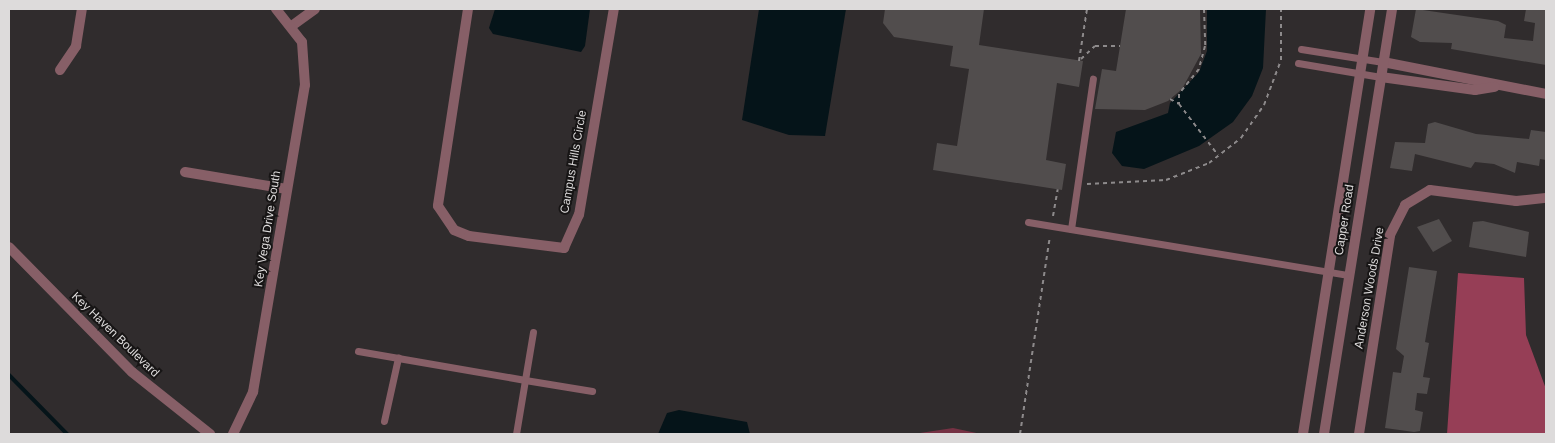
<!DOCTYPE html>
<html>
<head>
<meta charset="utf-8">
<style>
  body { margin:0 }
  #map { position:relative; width:1555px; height:443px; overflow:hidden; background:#302c2d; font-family:Arial,sans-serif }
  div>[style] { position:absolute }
  .green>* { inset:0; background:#763244 }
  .forest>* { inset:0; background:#963e56 }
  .water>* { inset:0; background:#051419 }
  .stream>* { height:4px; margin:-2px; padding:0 2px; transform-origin:2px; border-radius:2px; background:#051419 }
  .building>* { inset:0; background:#514d4d }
  .path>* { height:2px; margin-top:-1px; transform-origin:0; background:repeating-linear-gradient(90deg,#8d8a8b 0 4px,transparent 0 8px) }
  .service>* { height:7px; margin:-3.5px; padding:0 3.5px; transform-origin:3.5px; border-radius:3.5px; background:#875f67 }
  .minor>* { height:10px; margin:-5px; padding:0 5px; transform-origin:5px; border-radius:5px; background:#875f67 }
  .tertiary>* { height:10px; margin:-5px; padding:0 5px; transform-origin:5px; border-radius:5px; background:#875f67 }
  span { translate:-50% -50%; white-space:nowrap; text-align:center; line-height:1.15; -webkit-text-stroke:4px #171515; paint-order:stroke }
  .street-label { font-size:12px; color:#dddbdb }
  .frame { position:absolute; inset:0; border:10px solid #dddbdb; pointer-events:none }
</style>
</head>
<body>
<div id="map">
  <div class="green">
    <div style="clip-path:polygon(953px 428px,981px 434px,917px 434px,920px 433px)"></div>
  </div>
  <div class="forest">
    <div style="clip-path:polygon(1458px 273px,1524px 278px,1526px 335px,1546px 389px,1546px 434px,1447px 434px)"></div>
  </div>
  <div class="water">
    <div style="clip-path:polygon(495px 9px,590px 9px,585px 46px,581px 52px,493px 34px,489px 28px)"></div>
    <div style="clip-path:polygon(759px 9px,846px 9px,825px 136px,789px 135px,742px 120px)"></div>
    <div style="clip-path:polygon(1207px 9px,1266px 9px,1263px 68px,1252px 96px,1233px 122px,1199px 146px,1144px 169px,1122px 166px,1112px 153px,1116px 132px,1168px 113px,1170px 103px,1199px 72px,1207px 51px)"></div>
    <div style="clip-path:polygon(679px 410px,747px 422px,750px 434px,658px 434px,667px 413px)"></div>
  </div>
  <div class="stream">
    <div style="left:9px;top:375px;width:83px;rotate:45.5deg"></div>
  </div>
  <div class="building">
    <div style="clip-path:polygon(885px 9px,984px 9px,979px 45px,1083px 61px,1079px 87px,1057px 83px,1046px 160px,1066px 164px,1062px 190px,933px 170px,937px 143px,957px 146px,969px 69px,950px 66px,953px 46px,894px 37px,883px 23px)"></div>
    <div style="clip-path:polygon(1126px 9px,1200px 9px,1201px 54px,1182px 89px,1168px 101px,1145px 110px,1095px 109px,1102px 69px,1116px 71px)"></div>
    <div style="clip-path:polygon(1416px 9px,1498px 21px,1506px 25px,1504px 38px,1533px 41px,1535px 23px,1524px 21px,1526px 9px,1546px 9px,1546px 65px,1451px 49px,1452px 43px,1420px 42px,1411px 37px)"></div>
    <div style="clip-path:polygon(1435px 122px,1476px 134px,1529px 139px,1531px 130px,1546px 132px,1546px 160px,1540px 159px,1539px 166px,1517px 162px,1515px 173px,1494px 164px,1475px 162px,1471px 168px,1415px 154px,1412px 171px,1390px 168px,1395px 142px,1425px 143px,1428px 124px)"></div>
    <div style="clip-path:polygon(1439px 219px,1452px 241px,1433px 252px,1417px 227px)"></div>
    <div style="clip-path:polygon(1483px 221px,1529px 232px,1526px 257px,1469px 247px,1473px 222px)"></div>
    <div style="clip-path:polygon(1409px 267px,1437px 271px,1425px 342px,1429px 343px,1423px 377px,1430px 378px,1427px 394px,1417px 393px,1415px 410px,1423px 412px,1420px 431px,1414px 432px,1385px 428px,1393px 372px,1401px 373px,1404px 356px,1396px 349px)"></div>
  </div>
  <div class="path">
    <div style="left:1204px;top:9px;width:37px;rotate:88deg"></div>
    <div style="left:1205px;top:46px;width:24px;rotate:105deg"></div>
    <div style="left:1199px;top:69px;width:32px;rotate:129deg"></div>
    <div style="left:1179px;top:94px;width:10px;rotate:90deg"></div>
    <div style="left:1179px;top:104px;width:64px;rotate:52.6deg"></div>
    <div style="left:1081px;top:59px;width:19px;rotate:-43deg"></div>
    <div style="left:1095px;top:46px;width:25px"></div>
    <div style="left:1079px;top:61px;width:53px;rotate:-81.3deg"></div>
    <div style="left:1170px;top:99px;width:10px;rotate:29deg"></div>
    <div style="left:1087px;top:184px;width:79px;rotate:-2.9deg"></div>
    <div style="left:1166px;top:180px;width:46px;rotate:-21.6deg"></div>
    <div style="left:1209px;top:163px;width:41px;rotate:-38deg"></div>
    <div style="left:1241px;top:138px;width:40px;rotate:-55.1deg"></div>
    <div style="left:1264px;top:105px;width:48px;rotate:-69.3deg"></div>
    <div style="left:1281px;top:60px;width:51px;rotate:-90deg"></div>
    <div style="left:1053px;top:216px;width:27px;rotate:-80deg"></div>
    <div style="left:1020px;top:434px;width:200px;rotate:-81.4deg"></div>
  </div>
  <div class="service">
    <div style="left:1301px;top:49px;width:83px;rotate:9deg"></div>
    <div style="left:1298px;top:63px;width:84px;rotate:9.6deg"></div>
    <div style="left:1028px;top:222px;width:325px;rotate:9.4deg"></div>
    <div style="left:1071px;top:229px;width:152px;rotate:-81.7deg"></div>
    <div style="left:533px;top:332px;width:49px;rotate:99.5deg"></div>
    <div style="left:525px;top:380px;width:68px;rotate:9.3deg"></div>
    <div style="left:358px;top:351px;width:41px;rotate:9.9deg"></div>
    <div style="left:384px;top:421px;width:65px;rotate:-77.5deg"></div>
    <div style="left:398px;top:358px;width:129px;rotate:9.8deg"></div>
    <div style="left:525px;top:380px;width:55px;rotate:99.5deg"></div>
  </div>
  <div class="minor">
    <div style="left:468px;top:9px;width:199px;rotate:98.7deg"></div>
    <div style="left:438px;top:206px;width:29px;rotate:56deg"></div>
    <div style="left:454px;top:230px;width:16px;rotate:22deg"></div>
    <div style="left:469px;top:236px;width:96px;rotate:7.2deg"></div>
    <div style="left:564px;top:248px;width:36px;rotate:-66deg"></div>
    <div style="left:579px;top:215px;width:209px;rotate:-80.4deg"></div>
    <div style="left:293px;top:25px;width:27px;rotate:-36deg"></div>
    <div style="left:1383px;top:62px;width:166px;rotate:11.1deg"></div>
    <div style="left:60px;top:70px;width:29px;rotate:-56deg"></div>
    <div style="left:76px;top:46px;width:37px;rotate:-81deg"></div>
    <div style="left:1381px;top:77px;width:95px;rotate:7.9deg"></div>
    <div style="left:1475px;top:90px;width:20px;rotate:-9deg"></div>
    <div style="left:185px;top:172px;width:103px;rotate:9.5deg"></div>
    <div style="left:9px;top:247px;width:175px;rotate:45.5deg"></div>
    <div style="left:132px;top:372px;width:100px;rotate:38.5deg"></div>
    <div style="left:233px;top:434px;width:47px;rotate:-64.5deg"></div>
    <div style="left:253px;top:392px;width:311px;rotate:-80.4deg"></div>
    <div style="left:305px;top:85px;width:43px;rotate:-94deg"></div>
    <div style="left:302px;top:42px;width:42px;rotate:-128.2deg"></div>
    <div style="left:1359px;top:434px;width:201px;rotate:-81.1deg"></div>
    <div style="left:1390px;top:235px;width:34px;rotate:-63deg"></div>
    <div style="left:1405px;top:205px;width:29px;rotate:-31deg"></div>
    <div style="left:1430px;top:190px;width:87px;rotate:7.3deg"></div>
    <div style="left:1516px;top:201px;width:30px;rotate:-6deg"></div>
  </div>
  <div class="tertiary">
    <div style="left:1303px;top:434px;width:430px;rotate:-81deg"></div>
    <div style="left:1324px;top:434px;width:430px;rotate:-80.9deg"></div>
  </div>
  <div class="street-label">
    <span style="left:574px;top:162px;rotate:-80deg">Campus Hills Circle</span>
    <span style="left:1345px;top:220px;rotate:-81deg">Capper Road</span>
    <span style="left:268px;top:229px;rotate:-81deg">Key Vega Drive South</span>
    <span style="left:1370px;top:288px;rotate:-80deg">Anderson Woods Drive</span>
    <span style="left:115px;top:335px;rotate:44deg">Key Haven Boulevard</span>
  </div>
  <div class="frame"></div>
</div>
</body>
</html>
